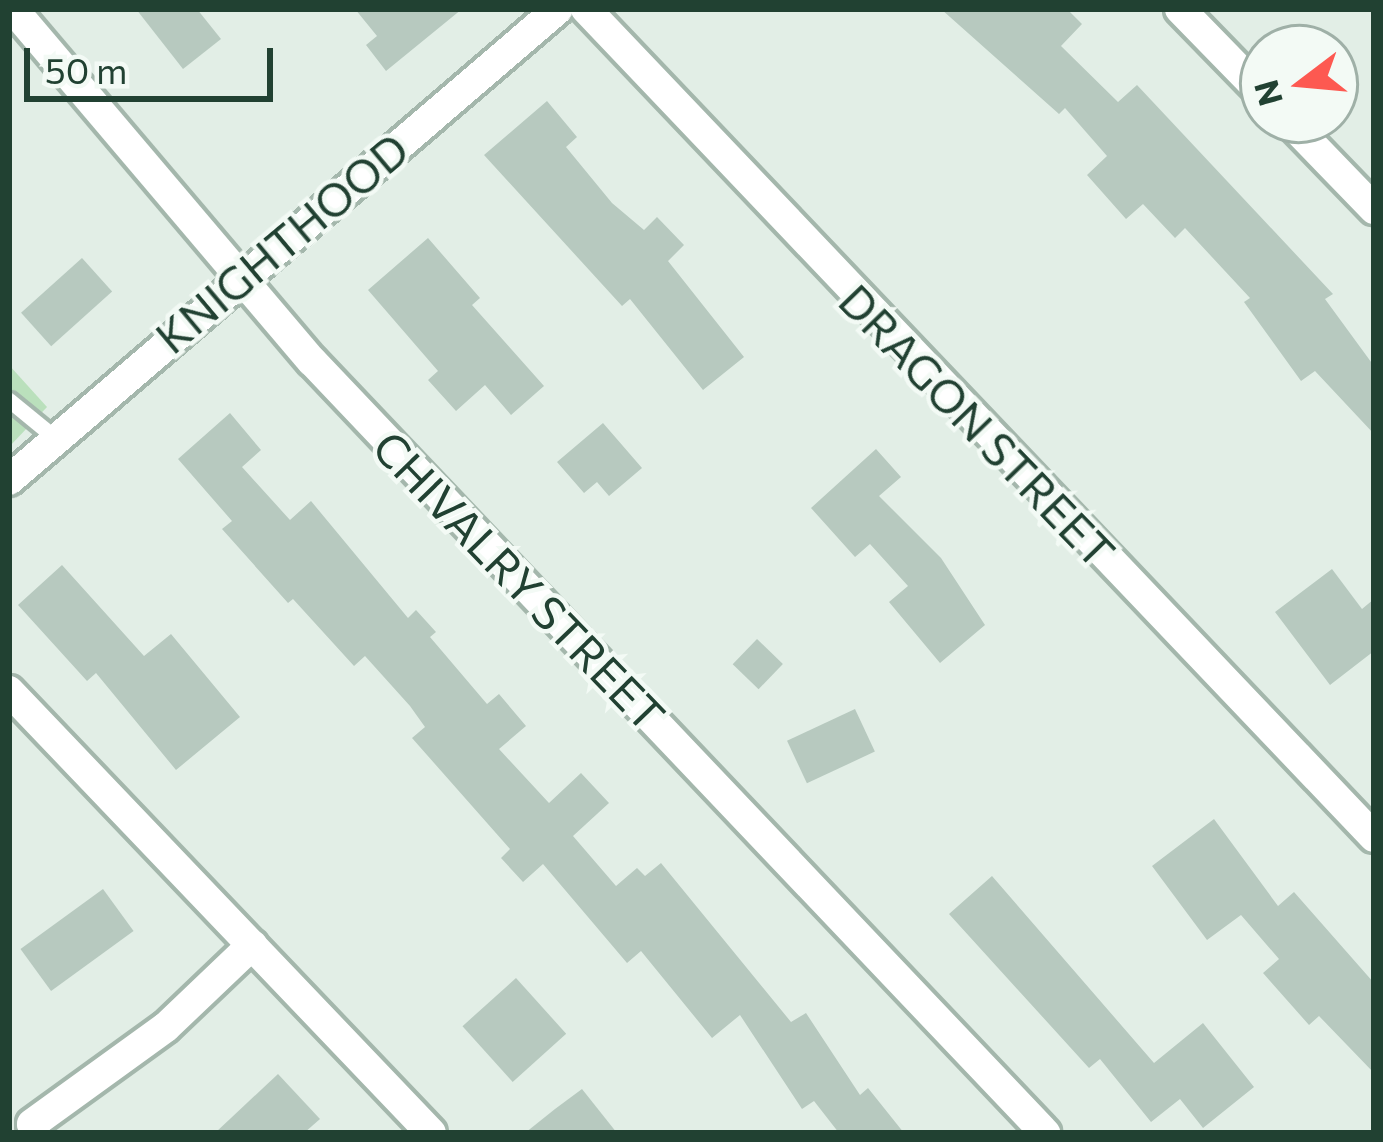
<!DOCTYPE html>
<html>
<head>
<meta charset="utf-8">
<style>
  body { margin:0 }
  #map { position:relative; width:1383px; height:1142px; overflow:hidden; background:#e2eee6; font-family:Commissioner,sans-serif }
  div>[style] { position:absolute }
  .green>* { inset:0; background:#bae0bc }
  .building>* { inset:0; background:#b7c9bf; transform-origin:0 0 }
  .roads { filter:drop-shadow(3px 0 #a4b7ac) drop-shadow(-3px 0 #a4b7ac) drop-shadow(0 3px #a4b7ac) drop-shadow(0 -3px #a4b7ac) }
  .lane>* { height:15px; margin:-7.5px; padding:0 7.5px; transform-origin:7.5px; border-radius:7.5px; background:#fff }
  .street>* { height:30px; margin:-15px; padding:0 15px; transform-origin:15px; border-radius:15px; background:#fff }
  span { translate:-50% -50%; white-space:nowrap; text-align:center; line-height:1.15; -webkit-text-stroke:9px #f3faf5; paint-order:stroke }
  .street-label { font-size:45px; color:#214132 }
  .frame { position:absolute; inset:0; border:12px solid #214132; pointer-events:none }
  .north { position:absolute; left:1239px; top:24px; width:120px; height:120px; box-sizing:border-box; background:#f3faf5; border:3px solid #9fb0a7; border-radius:50%; rotate:254deg; font-size:33px; font-weight:700; line-height:48px; text-align:center; color:#214132 }
  .north::after { content:''; display:block; margin:auto; width:42px; height:54px; background:#fd5951; clip-path:polygon(50% 0,100% 100%,50% 72%,0 100%) }
  .scale { position:absolute; left:24px; top:48px; width:249px; height:54px; box-sizing:border-box; border:6px solid #214132; border-top:0; padding-left:15px; font-size:36px; line-height:42px; white-space:nowrap; color:#214132; -webkit-text-stroke:9px #f3faf5; paint-order:stroke }
</style>
</head>
<body>
<div id="map">
  <div class="green">
    <div style="clip-path:polygon(9px 365px,47px 407px,9px 447px)"></div>
  </div>
  <div class="building">
    <div style="clip-path:polygon(136px 9px,197px 9px,221px 39px,183px 69px)"></div>
    <div style="clip-path:polygon(355px 9px,462px 9px,386px 71px,366px 45px,377px 36px)"></div>
    <div style="clip-path:polygon(941px 9px,1067px 9px,1082px 24px,1061px 46px,1118px 102px,1137px 85px,1333px 294px,1325px 299px,1374px 366px,1374px 434px,1315px 371px,1301px 381px,1244px 302px,1250px 298px,1185px 228px,1175px 238px,1143px 204px,1126px 219px,1087px 175px,1107px 156px,1065px 108px,1059px 114px)"></div>
    <div style="clip-path:polygon(547px 101px,577px 137px,566px 147px,612px 203px,644px 230px,657px 217px,684px 245px,668px 261px,744px 357px,703px 390px,630px 299px,622px 306px,484px 155px)"></div>
    <div style="clip-path:polygon(428px 238px,480px 298px,472px 305px,544px 386px,511px 415px,485px 385px,456px 411px,428px 380px,438px 371px,368px 290px)"></div>
    <div style="left:82px;top:258px;width:45px;height:82px;rotate:48deg"></div>
    <div style="clip-path:polygon(230px 413px,261px 450px,242px 467px,290px 520px,311px 501px,408px 618px,416px 610px,436px 632px,430px 637px,487px 704px,499px 694px,526px 726px,499px 749px,549px 803px,581px 773px,609px 803px,573px 836px,616px 886px,637px 868px,645px 876px,661px 863px,791px 1022px,806px 1013px,860px 1095px,868px 1088px,904px 1133px,839px 1133px,814px 1101px,802px 1109px,740px 1015px,712px 1038px,641px 951px,627px 963px,543px 864px,523px 882px,501px 858px,510px 849px,412px 738px,425px 727px,410px 706px,365px 656px,354px 666px,293px 599px,288px 603px,222px 529px,232px 521px,178px 459px)"></div>
    <div style="clip-path:polygon(603px 423px,642px 468px,609px 496px,597px 482px,584px 493px,557px 462px)"></div>
    <div style="clip-path:polygon(876px 449px,901px 477px,879px 496px,941px 558px,985px 625px,940px 663px,889px 602px,908px 586px,870px 544px,855px 557px,811px 508px)"></div>
    <div style="clip-path:polygon(62px 565px,144px 656px,171px 634px,240px 717px,176px 770px,96px 673px,87px 681px,18px 605px)"></div>
    <div style="clip-path:polygon(1332px 569px,1362px 609px,1374px 599px,1374px 651px,1330px 685px,1275px 612px)"></div>
    <div style="left:757px;top:639px;width:36px;height:35px;rotate:44deg"></div>
    <div style="left:855px;top:709px;width:47px;height:75px;rotate:65deg"></div>
    <div style="clip-path:polygon(1214px 819px,1278px 906px,1294px 892px,1374px 983px,1374px 1073px,1319px 1016px,1309px 1025px,1263px 973px,1279px 959px,1241px 915px,1207px 940px,1152px 866px)"></div>
    <div style="clip-path:polygon(992px 876px,1154px 1063px,1203px 1023px,1254px 1087px,1203px 1128px,1180px 1099px,1151px 1122px,1100px 1059px,1089px 1068px,949px 914px)"></div>
    <div style="left:103px;top:889px;width:52px;height:102px;rotate:54deg"></div>
    <div style="left:516px;top:978px;width:75px;height:72px;rotate:48deg"></div>
    <div style="clip-path:polygon(278px 1074px,320px 1119px,304px 1133px,215px 1133px)"></div>
    <div style="clip-path:polygon(582px 1089px,617px 1133px,525px 1133px,555px 1109px)"></div>
  </div>
  <div class="roads">
    <div class="lane">
      <div style="left:9px;top:400px;width:57px;rotate:39.3deg"></div>
    </div>
    <div class="street">
      <div style="left:13px;top:9px;width:462px;rotate:49.7deg"></div>
      <div style="left:312px;top:361px;width:1065px;rotate:46.48deg"></div>
      <div style="left:586px;top:9px;width:1143px;rotate:46.42deg"></div>
      <div style="left:1180px;top:9px;width:119px;rotate:45.7deg"></div>
      <div style="left:1288px;top:120px;width:124px;rotate:46deg"></div>
      <div style="left:9px;top:480px;width:723px;rotate:-40.63deg"></div>
      <div style="left:9px;top:691px;width:611px;rotate:46.33deg"></div>
      <div style="left:35px;top:1133px;width:9px;rotate:-108deg"></div>
      <div style="left:32px;top:1124px;width:165px;rotate:-35.9deg"></div>
      <div style="left:166px;top:1027px;width:119px;rotate:-43.6deg"></div>
    </div>
  </div>
  <div class="street-label">
    <span style="left:281px;top:242px;rotate:-40deg">KNIGHTHOOD</span>
    <span style="left:978px;top:425px;rotate:46deg">DRAGON STREET</span>
    <span style="left:520px;top:580px;rotate:46deg">CHIVALRY STREET</span>
  </div>
  <div class="frame"></div>
  <div class="north">N</div>
  <div class="scale">50 m</div>
</div>
</body>
</html>
